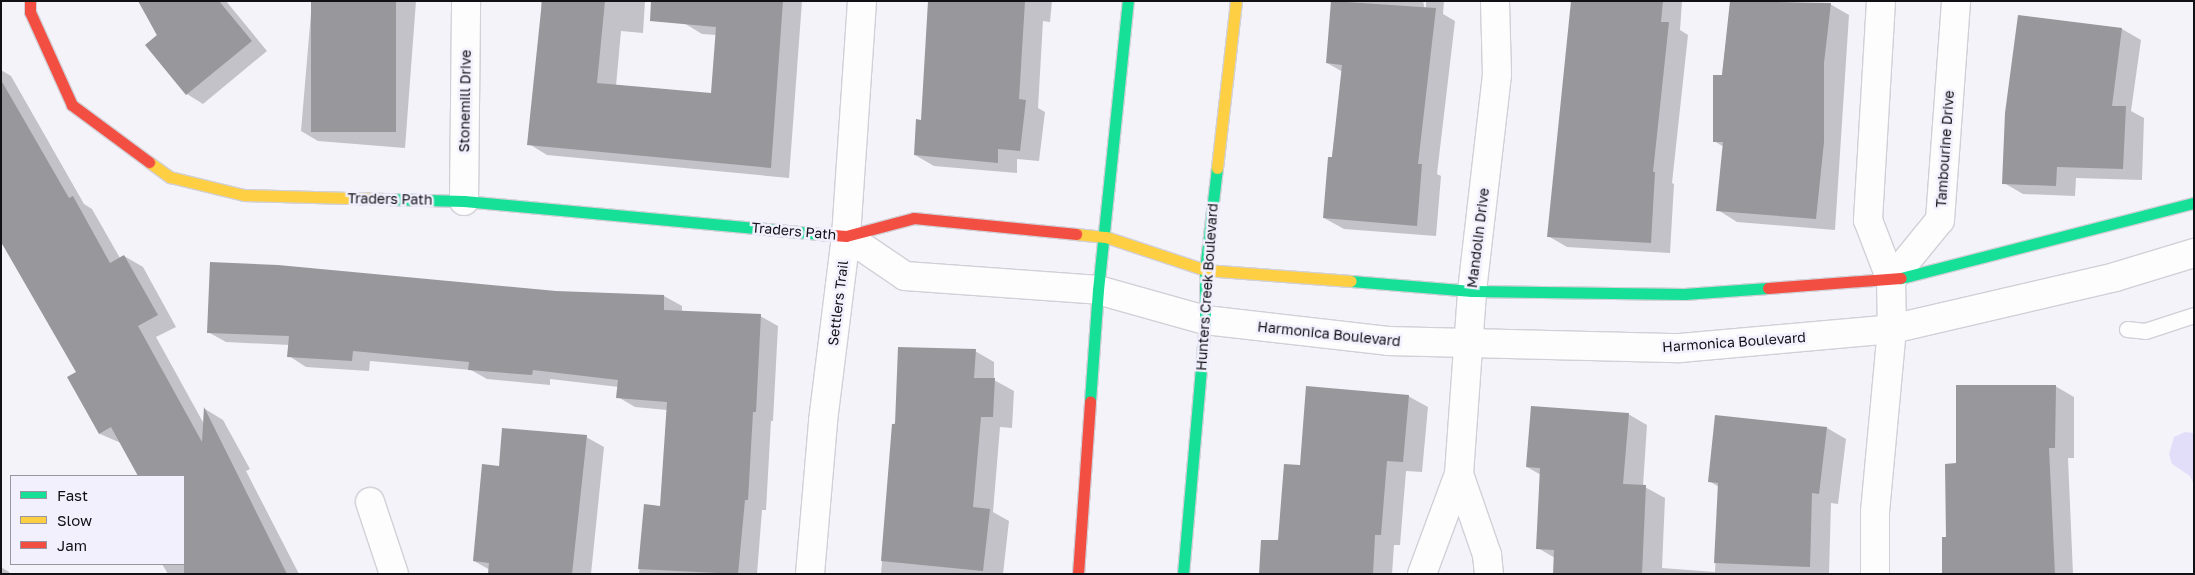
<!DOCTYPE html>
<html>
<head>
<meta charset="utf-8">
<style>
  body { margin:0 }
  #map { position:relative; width:2195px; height:575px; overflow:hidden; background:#f4f3fa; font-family:"Golos Text",sans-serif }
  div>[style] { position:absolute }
  .water>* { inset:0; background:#e2def9 }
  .shadow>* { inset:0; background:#0003 }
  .building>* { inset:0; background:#98979c; transform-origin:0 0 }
  .roads { filter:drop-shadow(1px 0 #d1d0d7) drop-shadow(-1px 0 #d1d0d7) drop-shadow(0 1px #d1d0d7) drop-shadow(0 -1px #d1d0d7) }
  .lane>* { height:15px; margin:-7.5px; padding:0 7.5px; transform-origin:7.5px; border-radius:7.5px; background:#fdfdfe }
  .street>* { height:28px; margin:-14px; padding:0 14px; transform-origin:14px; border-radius:14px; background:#fdfdfe }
  .fast>* { height:11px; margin:-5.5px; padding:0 5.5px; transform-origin:5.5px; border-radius:5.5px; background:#16e098 }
  .slow>* { height:11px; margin:-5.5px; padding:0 5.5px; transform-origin:5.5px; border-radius:5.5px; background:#ffcf43 }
  .jam>* { height:11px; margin:-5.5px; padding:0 5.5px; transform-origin:5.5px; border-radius:5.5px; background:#f24e42 }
  span { translate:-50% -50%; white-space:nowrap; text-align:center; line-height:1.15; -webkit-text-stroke:5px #f2f0fd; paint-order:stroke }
  .street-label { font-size:14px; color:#121116 }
  .frame { position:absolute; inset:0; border:2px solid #121116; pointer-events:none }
  .legend { position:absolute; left:10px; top:475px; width:175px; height:90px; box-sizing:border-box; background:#f2f0fd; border:1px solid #9897a1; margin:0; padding:6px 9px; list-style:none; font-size:15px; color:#121116 }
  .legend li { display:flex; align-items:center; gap:10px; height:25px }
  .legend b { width:25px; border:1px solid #9897a1 }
</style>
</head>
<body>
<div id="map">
  <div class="water">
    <div style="clip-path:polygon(2185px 432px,2194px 433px,2194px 485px,2190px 476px,2172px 464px,2169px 454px,2174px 437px)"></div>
  </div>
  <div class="shadow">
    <div style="clip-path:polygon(139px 1px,226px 1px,267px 51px,203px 104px,187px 94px)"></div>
    <div style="clip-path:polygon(312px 1px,416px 1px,405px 148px,318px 141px,301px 131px)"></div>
    <div style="clip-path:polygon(541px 1px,645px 1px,643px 33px,621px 31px,616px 86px,712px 95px,717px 35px,702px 34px,684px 23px,687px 1px,802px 1px,789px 178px,547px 155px,529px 144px,542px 17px)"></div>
    <div style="clip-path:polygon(930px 1px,1052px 1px,1050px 22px,1043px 21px,1038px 108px,1045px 112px,1039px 161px,1017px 159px,1017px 173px,934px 166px,915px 155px,922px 121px)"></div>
    <div style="clip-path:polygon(1332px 1px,1423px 1px,1426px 14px,1426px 1px,1444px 1px,1443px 14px,1455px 21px,1437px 174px,1441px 176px,1436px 236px,1344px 229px,1324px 218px,1343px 72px,1327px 63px)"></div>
    <div style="clip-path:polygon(1569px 1px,1682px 1px,1680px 30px,1688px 35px,1672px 183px,1674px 184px,1670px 253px,1567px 247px,1548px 236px,1572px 3px)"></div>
    <div style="clip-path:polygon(1731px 1px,1830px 4px,1849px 15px,1835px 230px,1737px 222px,1718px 210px,1724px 147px,1714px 141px)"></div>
    <div style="clip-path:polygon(2019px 16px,2122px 29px,2141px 40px,2131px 111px,2144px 118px,2142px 180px,2076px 178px,2075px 196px,2023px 194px,2004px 183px)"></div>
    <div style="clip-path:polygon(1px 70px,11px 76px,84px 204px,92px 209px,120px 258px,124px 256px,143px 267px,176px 327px,156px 337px,204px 424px,205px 409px,223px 420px,250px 469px,246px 471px,299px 574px,168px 574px,162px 564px,184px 564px,184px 476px,140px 476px,121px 443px,100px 434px,78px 373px,4px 244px,1px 245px)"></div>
    <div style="clip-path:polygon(556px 292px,664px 296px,682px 306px,682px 312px,760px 316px,778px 326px,773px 421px,771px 421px,766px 510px,762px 510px,757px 574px,639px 574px,645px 506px,661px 507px,667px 410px,635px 407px,618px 397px,619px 387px,550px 379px,550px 385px,487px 379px,471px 370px,370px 361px,369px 371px,306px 367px,289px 356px,290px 345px,226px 342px,208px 332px)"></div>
    <div style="clip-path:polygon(975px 351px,994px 362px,994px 380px,1014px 391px,1012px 428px,1000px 427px,993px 512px,1009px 521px,1003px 574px,881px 574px,893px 425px)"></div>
    <div style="clip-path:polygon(2055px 386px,2074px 397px,2074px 458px,2068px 458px,2073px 574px,1943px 574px,1957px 464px)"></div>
    <div style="clip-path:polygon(1408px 396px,1428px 407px,1422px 472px,1406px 471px,1400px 545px,1394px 545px,1392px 574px,1261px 574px,1279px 542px,1301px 466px)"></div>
    <div style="clip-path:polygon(1628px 414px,1647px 425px,1643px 486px,1665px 498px,1662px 568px,1715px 572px,1719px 487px,1709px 481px,1827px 428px,1846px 439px,1838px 504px,1831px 503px,1829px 574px,1554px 574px,1555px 558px,1538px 548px,1541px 475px,1527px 467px)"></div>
    <div style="clip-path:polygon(586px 437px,604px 447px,591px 574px,490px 574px,490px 570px,474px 561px,500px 467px)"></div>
    <div style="clip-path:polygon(1px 567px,9px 572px,10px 574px,1px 574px)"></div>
  </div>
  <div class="building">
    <div style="clip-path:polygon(138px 1px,219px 1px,252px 41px,186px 95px,145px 45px,157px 35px)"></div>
    <div style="left:311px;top:1px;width:85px;height:131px"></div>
    <div style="clip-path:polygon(542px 1px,605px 1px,597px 83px,711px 93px,716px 27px,650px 21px,651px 1px,783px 1px,771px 168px,527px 145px)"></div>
    <div style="clip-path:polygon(928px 1px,1025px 1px,1019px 99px,1026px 100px,1020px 151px,998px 149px,998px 163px,914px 155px,916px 119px,921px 120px)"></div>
    <div style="clip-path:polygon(1331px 1px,1436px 8px,1418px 164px,1422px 164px,1417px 226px,1323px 218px,1328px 157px,1332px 157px,1342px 65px,1326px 63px)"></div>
    <div style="clip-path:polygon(1571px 1px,1663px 1px,1661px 22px,1669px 22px,1653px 172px,1655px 172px,1651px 243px,1547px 237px)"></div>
    <div style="clip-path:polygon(1730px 1px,1831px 3px,1824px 63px,1824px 142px,1816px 219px,1716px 211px,1723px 142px,1713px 142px,1713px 75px,1722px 75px)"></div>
    <div style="clip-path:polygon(2018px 15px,2122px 28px,2112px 106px,2126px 106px,2123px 169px,2057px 167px,2056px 186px,2002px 184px,2005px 113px)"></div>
    <div style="clip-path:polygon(1px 80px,69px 198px,73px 196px,110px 263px,124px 255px,158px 315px,138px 326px,202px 442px,204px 407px,287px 574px,184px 574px,184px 476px,138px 476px,111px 427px,99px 434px,67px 377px,76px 372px,1px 242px)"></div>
    <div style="clip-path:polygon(210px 262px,278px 265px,556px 291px,664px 295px,664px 310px,761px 314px,756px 412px,753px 412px,748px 500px,745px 500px,738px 574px,638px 569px,644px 504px,660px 506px,667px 402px,616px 398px,618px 380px,533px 370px,532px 375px,468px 370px,469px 362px,353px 351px,352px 361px,287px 357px,289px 336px,207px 333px)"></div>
    <div style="clip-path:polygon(898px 347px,976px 349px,974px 378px,995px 378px,993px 417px,981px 417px,973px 507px,990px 509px,983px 571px,881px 561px,892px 424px,895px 424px)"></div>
    <div style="clip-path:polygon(1956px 385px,2056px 385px,2055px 448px,2049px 448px,2055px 574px,1942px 574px,1942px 537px,1946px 537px,1945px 464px,1956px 463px)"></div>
    <div style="clip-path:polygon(1306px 386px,1409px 395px,1403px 462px,1387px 461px,1381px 535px,1375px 535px,1373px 574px,1259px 574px,1261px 540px,1278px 540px,1284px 464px,1300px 465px)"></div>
    <div style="clip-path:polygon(1531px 406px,1629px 413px,1623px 484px,1646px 485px,1642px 574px,1553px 574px,1554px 550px,1536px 549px,1540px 468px,1526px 467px)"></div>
    <div style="clip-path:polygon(1715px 415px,1827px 427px,1819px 494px,1812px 493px,1810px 567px,1714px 563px,1718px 483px,1708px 482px)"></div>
    <div style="clip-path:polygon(502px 428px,587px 435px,572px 574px,488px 574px,489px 563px,473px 561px,482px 464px,499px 466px)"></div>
  </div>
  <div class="roads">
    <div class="lane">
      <div style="left:2127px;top:329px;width:18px;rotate:6deg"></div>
      <div style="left:2145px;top:331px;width:52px;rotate:-18.1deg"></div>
    </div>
    <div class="street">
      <div style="left:464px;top:201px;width:200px;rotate:-89.4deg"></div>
      <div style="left:846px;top:236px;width:71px;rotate:34.1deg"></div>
      <div style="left:905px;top:276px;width:194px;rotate:4.1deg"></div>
      <div style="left:1098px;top:290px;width:111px;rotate:15.7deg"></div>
      <div style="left:1205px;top:320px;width:184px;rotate:6.5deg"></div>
      <div style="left:1388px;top:341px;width:292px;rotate:1.4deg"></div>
      <div style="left:1680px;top:348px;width:213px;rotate:-5.1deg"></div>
      <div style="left:1892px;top:329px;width:229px;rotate:-13.1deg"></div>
      <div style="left:2115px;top:277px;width:83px;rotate:-16.9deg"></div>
      <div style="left:1891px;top:280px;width:77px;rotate:-50.8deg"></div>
      <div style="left:1940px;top:220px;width:220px;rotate:-85.8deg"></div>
      <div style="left:1459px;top:474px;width:86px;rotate:70.9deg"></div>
      <div style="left:1487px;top:555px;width:19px;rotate:84deg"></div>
      <div style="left:370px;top:502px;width:76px;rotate:71.6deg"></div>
      <div style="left:810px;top:574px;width:154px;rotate:-85.1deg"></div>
      <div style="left:823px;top:421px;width:186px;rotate:-82.9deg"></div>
      <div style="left:846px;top:236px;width:236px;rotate:-86.1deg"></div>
      <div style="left:1422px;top:574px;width:107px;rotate:-69.7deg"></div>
      <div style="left:1459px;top:474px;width:183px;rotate:-85.9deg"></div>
      <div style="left:1472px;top:291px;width:218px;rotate:-83.4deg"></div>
      <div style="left:1497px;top:74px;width:73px;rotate:-91.6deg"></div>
      <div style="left:1875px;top:574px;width:62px;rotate:-90deg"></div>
      <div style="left:1875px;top:512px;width:184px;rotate:-84.7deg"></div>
      <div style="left:1892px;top:329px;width:49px;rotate:-91.2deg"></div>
      <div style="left:1891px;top:280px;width:64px;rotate:-111deg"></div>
      <div style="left:1868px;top:220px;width:219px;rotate:-86.6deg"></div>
    </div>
    <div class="fast">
      <div style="left:385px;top:199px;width:79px;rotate:1.5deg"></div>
      <div style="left:464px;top:201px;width:371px;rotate:5.3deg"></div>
      <div style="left:1901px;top:278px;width:302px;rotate:-14.4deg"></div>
      <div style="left:1351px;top:281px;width:121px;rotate:4.7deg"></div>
      <div style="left:1472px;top:291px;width:212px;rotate:0.8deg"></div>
      <div style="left:1684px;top:294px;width:84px;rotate:-4.1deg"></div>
      <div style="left:1090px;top:401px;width:111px;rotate:-85.9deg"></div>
      <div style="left:1098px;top:290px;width:291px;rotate:-84.1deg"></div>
      <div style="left:1183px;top:574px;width:255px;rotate:-85deg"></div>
      <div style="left:1205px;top:320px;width:50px;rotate:-90deg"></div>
      <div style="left:1205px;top:270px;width:103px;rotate:-83.3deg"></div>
    </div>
    <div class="slow">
      <div style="left:149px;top:162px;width:26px;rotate:36deg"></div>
      <div style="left:170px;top:177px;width:76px;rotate:13.7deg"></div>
      <div style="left:244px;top:195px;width:141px;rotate:1.6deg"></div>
      <div style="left:1217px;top:168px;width:168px;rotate:-83.5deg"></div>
      <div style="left:1076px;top:234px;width:30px;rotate:6deg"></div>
      <div style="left:1106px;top:237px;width:104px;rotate:18.4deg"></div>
      <div style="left:1205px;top:270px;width:146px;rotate:4.3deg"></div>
    </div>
    <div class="jam">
      <div style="left:30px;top:1px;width:11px;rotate:90deg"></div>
      <div style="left:30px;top:12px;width:102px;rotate:65.7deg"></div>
      <div style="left:72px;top:105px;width:96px;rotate:36.5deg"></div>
      <div style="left:833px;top:235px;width:13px;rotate:4deg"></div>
      <div style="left:846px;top:236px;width:70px;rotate:-14.8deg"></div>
      <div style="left:914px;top:218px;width:163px;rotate:5.6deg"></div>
      <div style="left:1768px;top:288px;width:133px;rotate:-4.3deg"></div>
      <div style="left:1078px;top:574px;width:173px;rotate:-86deg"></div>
    </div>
  </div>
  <div class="street-label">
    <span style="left:465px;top:101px;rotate:-89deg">Stonemill Drive</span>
    <span style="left:1945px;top:149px;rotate:-86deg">Tambourine Drive</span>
    <span style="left:390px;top:199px;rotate:1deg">Traders Path</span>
    <span style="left:794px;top:231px;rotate:5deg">Traders Path</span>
    <span style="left:1478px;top:238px;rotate:-83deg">Mandolin Drive</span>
    <span style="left:1207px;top:287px;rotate:-86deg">Hunters Creek Boulevard</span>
    <span style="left:838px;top:303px;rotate:-83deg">Settlers Trail</span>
    <span style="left:1329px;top:334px;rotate:6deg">Harmonica Boulevard</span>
    <span style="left:1734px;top:342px;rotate:-4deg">Harmonica Boulevard</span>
  </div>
  <div class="frame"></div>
  <ul class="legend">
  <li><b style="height:6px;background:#16e098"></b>Fast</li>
  <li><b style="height:6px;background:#ffcf43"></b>Slow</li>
  <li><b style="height:6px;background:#f24e42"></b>Jam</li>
  </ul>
</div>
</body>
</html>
